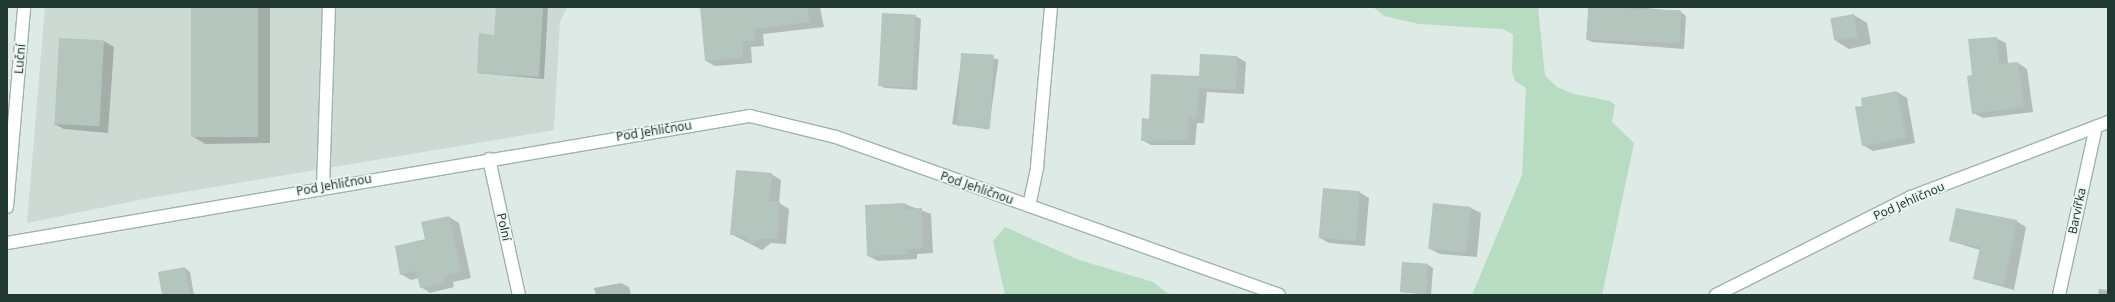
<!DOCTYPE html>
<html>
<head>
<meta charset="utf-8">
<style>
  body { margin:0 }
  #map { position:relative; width:2115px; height:302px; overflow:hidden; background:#deeae5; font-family:"Noto Sans",sans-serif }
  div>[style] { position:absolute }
  .built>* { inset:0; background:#cddad4 }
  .green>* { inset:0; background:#b7dcc1 }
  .shadow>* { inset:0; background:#0003; transform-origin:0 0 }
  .building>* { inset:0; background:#b4c5be; transform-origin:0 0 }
  .roads { filter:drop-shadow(1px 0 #a1b2ac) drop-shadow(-1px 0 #a1b2ac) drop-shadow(0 1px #a1b2ac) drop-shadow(0 -1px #a1b2ac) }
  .minor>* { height:12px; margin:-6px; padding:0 6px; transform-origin:6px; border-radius:6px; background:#fff }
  span { translate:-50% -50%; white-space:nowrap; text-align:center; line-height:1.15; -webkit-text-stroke:3.5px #eff7f3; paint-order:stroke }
  .street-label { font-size:12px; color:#203a33 }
  .frame { position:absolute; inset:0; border:8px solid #203a33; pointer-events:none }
</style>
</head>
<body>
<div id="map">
  <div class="built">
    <div style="clip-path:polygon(45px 7px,567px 7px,560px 22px,554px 130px,149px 198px,27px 223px)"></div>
  </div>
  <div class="green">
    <div style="clip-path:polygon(1373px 7px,1538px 7px,1545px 76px,1557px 87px,1574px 94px,1610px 101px,1615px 105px,1612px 122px,1634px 143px,1602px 295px,1472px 295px,1522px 175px,1526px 88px,1515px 81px,1512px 71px,1513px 34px,1502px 29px,1419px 24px,1384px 16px)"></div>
    <div style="clip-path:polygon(1005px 227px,1079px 260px,1153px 282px,1170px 295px,1005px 295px,993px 241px)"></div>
  </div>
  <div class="shadow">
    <div style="clip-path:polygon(192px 7px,270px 7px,270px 143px,205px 144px,192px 136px)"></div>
    <div style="clip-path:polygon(497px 7px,548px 7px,544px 79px,478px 73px,495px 36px)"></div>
    <div style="clip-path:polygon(701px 7px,820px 7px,824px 27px,763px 34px,764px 46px,751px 47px,752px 63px,715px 66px,706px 61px)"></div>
    <div style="clip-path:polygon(1589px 7px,1638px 7px,1681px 12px,1686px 16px,1684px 49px,1592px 42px,1586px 39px)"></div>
    <div style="clip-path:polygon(1854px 15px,1867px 23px,1871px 44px,1849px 49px,1836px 41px)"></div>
    <div style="clip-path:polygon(915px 16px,921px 19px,917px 90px,885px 88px,879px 85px)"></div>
    <div style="clip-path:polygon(1996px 38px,2006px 43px,2008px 64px,2018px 63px,2027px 69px,2033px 112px,1983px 118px,1973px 113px,1973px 76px)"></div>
    <div style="clip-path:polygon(104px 41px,114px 47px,108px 133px,64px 129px,54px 124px)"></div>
    <div style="left:962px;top:54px;width:37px;height:71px;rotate:8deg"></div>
    <div style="clip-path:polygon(1201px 56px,1237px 57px,1246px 62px,1244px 94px,1207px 92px,1204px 123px,1197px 123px,1195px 145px,1151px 145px,1142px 140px,1150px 120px,1200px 77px)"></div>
    <div style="clip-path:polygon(1897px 92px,1907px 98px,1915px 143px,1873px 151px,1863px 145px,1864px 107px)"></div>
    <div style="clip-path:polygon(771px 174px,781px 180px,779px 203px,789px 209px,786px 244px,771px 243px,762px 250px,731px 234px)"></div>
    <div style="clip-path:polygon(1359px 192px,1369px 198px,1365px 246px,1329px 243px,1320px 238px)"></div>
    <div style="clip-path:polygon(905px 204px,931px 214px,933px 253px,917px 254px,917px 259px,878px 261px,868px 256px)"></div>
    <div style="clip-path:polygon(1471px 208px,1481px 213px,1477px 257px,1440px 254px,1430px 249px)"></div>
    <div style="clip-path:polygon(449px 217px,459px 223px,471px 278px,453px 282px,454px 287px,430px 293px,421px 287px,419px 278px,411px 280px,401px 274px,426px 240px)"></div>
    <div style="clip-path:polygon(2016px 221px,2026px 227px,2014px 290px,1974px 279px,1980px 250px,1950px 241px)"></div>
    <div style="clip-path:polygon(1428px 265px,1433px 268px,1431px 295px,1400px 292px)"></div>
    <div style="clip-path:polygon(185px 268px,190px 272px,194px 295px,163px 295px)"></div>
    <div style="clip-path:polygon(621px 283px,629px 287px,631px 295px,596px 295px,594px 288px)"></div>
    <div style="clip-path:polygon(2099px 289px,2108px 290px,2108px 295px,2098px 295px)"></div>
  </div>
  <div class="building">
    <div style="left:191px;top:7px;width:67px;height:130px"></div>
    <div style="clip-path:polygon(496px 7px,543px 7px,539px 77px,477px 73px,479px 33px,494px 35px)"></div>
    <div style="clip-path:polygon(700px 7px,808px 7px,809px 22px,754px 29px,755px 41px,742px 42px,743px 58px,705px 61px)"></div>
    <div style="left:1588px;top:7px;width:93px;height:33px;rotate:2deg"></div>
    <div style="left:882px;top:13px;width:34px;height:73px;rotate:3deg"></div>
    <div style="left:1854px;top:14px;width:23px;height:24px;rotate:80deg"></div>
    <div style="clip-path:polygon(1997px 37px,1999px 64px,2018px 62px,2024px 107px,1972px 114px,1967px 76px,1972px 75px,1968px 39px)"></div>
    <div style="left:59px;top:38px;width:45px;height:86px;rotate:3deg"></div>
    <div style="left:961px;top:53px;width:33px;height:73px;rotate:3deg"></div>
    <div style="clip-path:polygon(1200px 54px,1237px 56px,1236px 90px,1199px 88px,1196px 119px,1189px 118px,1187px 140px,1141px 141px,1142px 118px,1149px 119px,1151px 74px,1199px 76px)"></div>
    <div style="clip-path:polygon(1897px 91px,1906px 138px,1862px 146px,1855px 107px,1862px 106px,1861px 98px)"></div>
    <div style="clip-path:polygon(736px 170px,772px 173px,769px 201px,780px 202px,777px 239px,761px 238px,752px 245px,746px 236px,730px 235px)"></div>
    <div style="left:1323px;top:188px;width:37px;height:50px;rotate:5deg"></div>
    <div style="clip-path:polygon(905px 203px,905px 209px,922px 208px,923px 248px,907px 249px,908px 254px,867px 256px,865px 205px)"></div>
    <div style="left:1433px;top:203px;width:38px;height:46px;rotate:6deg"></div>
    <div style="clip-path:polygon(1956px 208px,2017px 220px,2004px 285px,1973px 279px,1980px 247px,1949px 241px)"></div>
    <div style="clip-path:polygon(449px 216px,461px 272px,444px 276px,445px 282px,420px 288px,416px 271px,400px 275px,395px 246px,425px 239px,421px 222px)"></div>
    <div style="left:1402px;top:262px;width:26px;height:30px;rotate:4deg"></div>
    <div style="clip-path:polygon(185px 267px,190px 295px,162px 295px,158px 272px)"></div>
  </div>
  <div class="roads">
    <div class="minor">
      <div style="left:489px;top:159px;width:139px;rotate:77.6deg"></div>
      <div style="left:323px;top:187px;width:180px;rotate:-88.1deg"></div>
      <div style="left:1029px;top:206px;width:40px;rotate:-78deg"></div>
      <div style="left:1037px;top:167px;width:161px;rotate:-85deg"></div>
      <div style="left:7px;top:207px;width:201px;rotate:-85.1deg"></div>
      <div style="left:7px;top:243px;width:754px;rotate:-9.7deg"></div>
      <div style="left:750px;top:116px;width:89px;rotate:13.7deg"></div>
      <div style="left:836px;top:137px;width:470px;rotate:19.6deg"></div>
      <div style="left:1716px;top:295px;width:218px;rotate:-26.7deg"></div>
      <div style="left:1911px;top:197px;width:211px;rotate:-20.8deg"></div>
      <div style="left:2059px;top:295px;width:172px;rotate:-77.6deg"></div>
    </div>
  </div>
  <div class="street-label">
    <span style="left:20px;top:59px;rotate:-85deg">Luční</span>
    <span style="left:654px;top:131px;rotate:-9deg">Pod Jehličnou</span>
    <span style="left:334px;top:185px;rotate:-10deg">Pod Jehličnou</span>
    <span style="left:977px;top:188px;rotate:19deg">Pod Jehličnou</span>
    <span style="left:1909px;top:201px;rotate:-24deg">Pod Jehličnou</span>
    <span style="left:2077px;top:211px;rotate:-78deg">Barvířka</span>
    <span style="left:504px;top:227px;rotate:78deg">Polní</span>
  </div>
  <div class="frame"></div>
</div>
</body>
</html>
